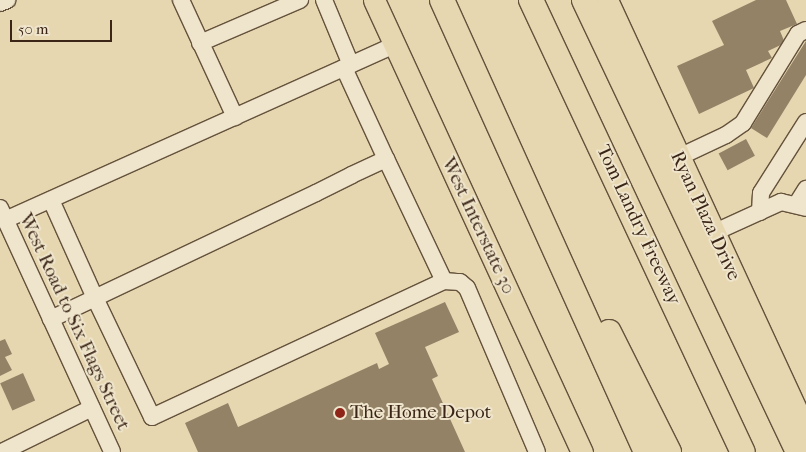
<!DOCTYPE html>
<html>
<head>
<meta charset="utf-8">
<style>
  body { margin:0 }
  #map { position:relative; width:806px; height:452px; overflow:hidden; background:#e6d7b0; font-family:"IM FELL French Canon",serif }
  div>[style] { position:absolute }
  .building>* { inset:0; background:#938266; transform-origin:0 0 }
  .roads { filter:drop-shadow(1px 0 #65523c) drop-shadow(-1px 0 #65523c) drop-shadow(0 1px #65523c) drop-shadow(0 -1px #65523c) }
  .minor>* { height:16px; margin:-8px; padding:0 8px; transform-origin:8px; border-radius:8px; background:#efe5cc }
  .major>* { height:21px; margin:-10.5px; padding:0 10.5px; transform-origin:10.5px; border-radius:10.5px; background:#e6d7b0 }
  .highway>* { height:24px; margin:-12px; padding:0 12px; transform-origin:12px; border-radius:12px; background:#e6d7b0 }
  .dots>* { width:14px; height:14px; translate:-50% -50%; box-sizing:border-box; border:2px solid #efe5cc; border-radius:50% }
  span { translate:-50% -50%; white-space:nowrap; text-align:center; line-height:1.15; -webkit-text-stroke:4px #efe5cc; paint-order:stroke }
  .street-label { font-size:19px; color:#3a2516 }
  .poi-label { font-size:19px; color:#3a2516 }
  .left { translate:0 -50%; text-align:left }
  .scale { position:absolute; left:10px; top:20px; width:102px; height:22px; box-sizing:border-box; border:2px solid #3a2516; border-top:0; padding-left:6px; font-size:15px; line-height:18px; white-space:nowrap; color:#3a2516; -webkit-text-stroke:4px #efe5cc; paint-order:stroke }
</style>
</head>
<body>
<div id="map">
  <div class="building">
    <div style="clip-path:polygon(756px 0,786px 0,797px 24px,780px 31px,785px 43px,768px 51px,772px 58px,746px 70px,754px 88px,699px 114px,677px 66px,724px 45px,712px 21px)"></div>
    <div style="clip-path:polygon(806px 41px,806px 75px,767px 138px,751px 128px)"></div>
    <div style="left:746px;top:139px;width:19px;height:31px;rotate:62deg"></div>
    <div style="clip-path:polygon(445px 302px,459px 332px,425px 347px,438px 376px,432px 379px,465px 452px,198px 452px,185px 423px,228px 403px,238px 427px,377px 363px,379px 369px,389px 364px,375px 333px)"></div>
    <div style="clip-path:polygon(5px 339px,12px 354px,5px 357px,12px 370px,0 376px,0 341px)"></div>
    <div style="left:23px;top:373px;width:30px;height:25px;rotate:66deg"></div>
  </div>
  <div class="roads">
    <div class="minor">
      <div style="left:181px;top:0;width:129px;rotate:65.2deg"></div>
      <div style="left:324px;top:0;width:70px;rotate:67.4deg"></div>
      <div style="left:0;top:3px;width:8px;rotate:-23deg"></div>
      <div style="left:200px;top:43px;width:109px;rotate:-23.3deg"></div>
      <div style="left:344px;top:68px;width:100px;rotate:65.2deg"></div>
      <div style="left:677px;top:158px;width:54px;rotate:-25.1deg"></div>
      <div style="left:726px;top:135px;width:21px;rotate:-35deg"></div>
      <div style="left:743px;top:123px;width:105px;rotate:-58.3deg"></div>
      <div style="left:798px;top:34px;width:9px;rotate:-27deg"></div>
      <div style="left:51px;top:200px;width:107px;rotate:65.8deg"></div>
      <div style="left:95px;top:298px;width:132px;rotate:64.4deg"></div>
      <div style="left:152px;top:417px;width:322px;rotate:-25deg"></div>
      <div style="left:444px;top:281px;width:135px;rotate:-115.4deg"></div>
      <div style="left:386px;top:159px;width:38px;rotate:155deg"></div>
      <div style="left:352px;top:175px;width:40px;rotate:153.4deg"></div>
      <div style="left:316px;top:193px;width:245px;rotate:154.6deg"></div>
      <div style="left:95px;top:298px;width:49px;rotate:154.5deg"></div>
      <div style="left:796px;top:205px;width:19px;rotate:-58deg"></div>
      <div style="left:0;top:208px;width:268px;rotate:65.3deg"></div>
      <div style="left:760px;top:212px;width:19px;rotate:-87deg"></div>
      <div style="left:761px;top:193px;width:84px;rotate:-57.6deg"></div>
      <div style="left:5px;top:220px;width:427px;rotate:-24.2deg"></div>
      <div style="left:713px;top:233px;width:75px;rotate:-24.5deg"></div>
      <div style="left:781px;top:202px;width:26px;rotate:13deg"></div>
      <div style="left:444px;top:281px;width:16px;rotate:4deg"></div>
      <div style="left:460px;top:282px;width:9px;rotate:41deg"></div>
      <div style="left:467px;top:288px;width:178px;rotate:66.9deg"></div>
      <div style="left:2px;top:452px;width:100px;rotate:-26.1deg"></div>
    </div>
    <div class="major">
      <div style="left:374px;top:0;width:498px;rotate:65.3deg"></div>
      <div style="left:607px;top:0;width:475px;rotate:65.2deg"></div>
    </div>
    <div class="highway">
      <div style="left:442px;top:0;width:496px;rotate:65.7deg"></div>
      <div style="left:531px;top:0;width:499px;rotate:64.9deg"></div>
      <div style="left:584px;top:0;width:500px;rotate:64.66deg"></div>
      <div style="left:609px;top:332px;width:134px;rotate:63.4deg"></div>
    </div>
  </div>
  <div class="dots">
    <div style="left:340px;top:413px;background:#8f2418"></div>
  </div>
  <div class="street-label">
    <span style="left:705px;top:216px;rotate:65deg">Ryan Plaza Drive</span>
    <span style="left:638px;top:225px;rotate:65deg">Tom Landry Freeway</span>
    <span style="left:478px;top:226px;rotate:65deg">West Interstate 30</span>
    <span style="left:74px;top:322px;rotate:65deg">West Road to Six Flags Street</span>
  </div>
  <div class="poi-label">
    <span class="left" style="left:350px;top:413px">The Home Depot</span>
  </div>
  <div class="scale">50 m</div>
</div>
</body>
</html>
